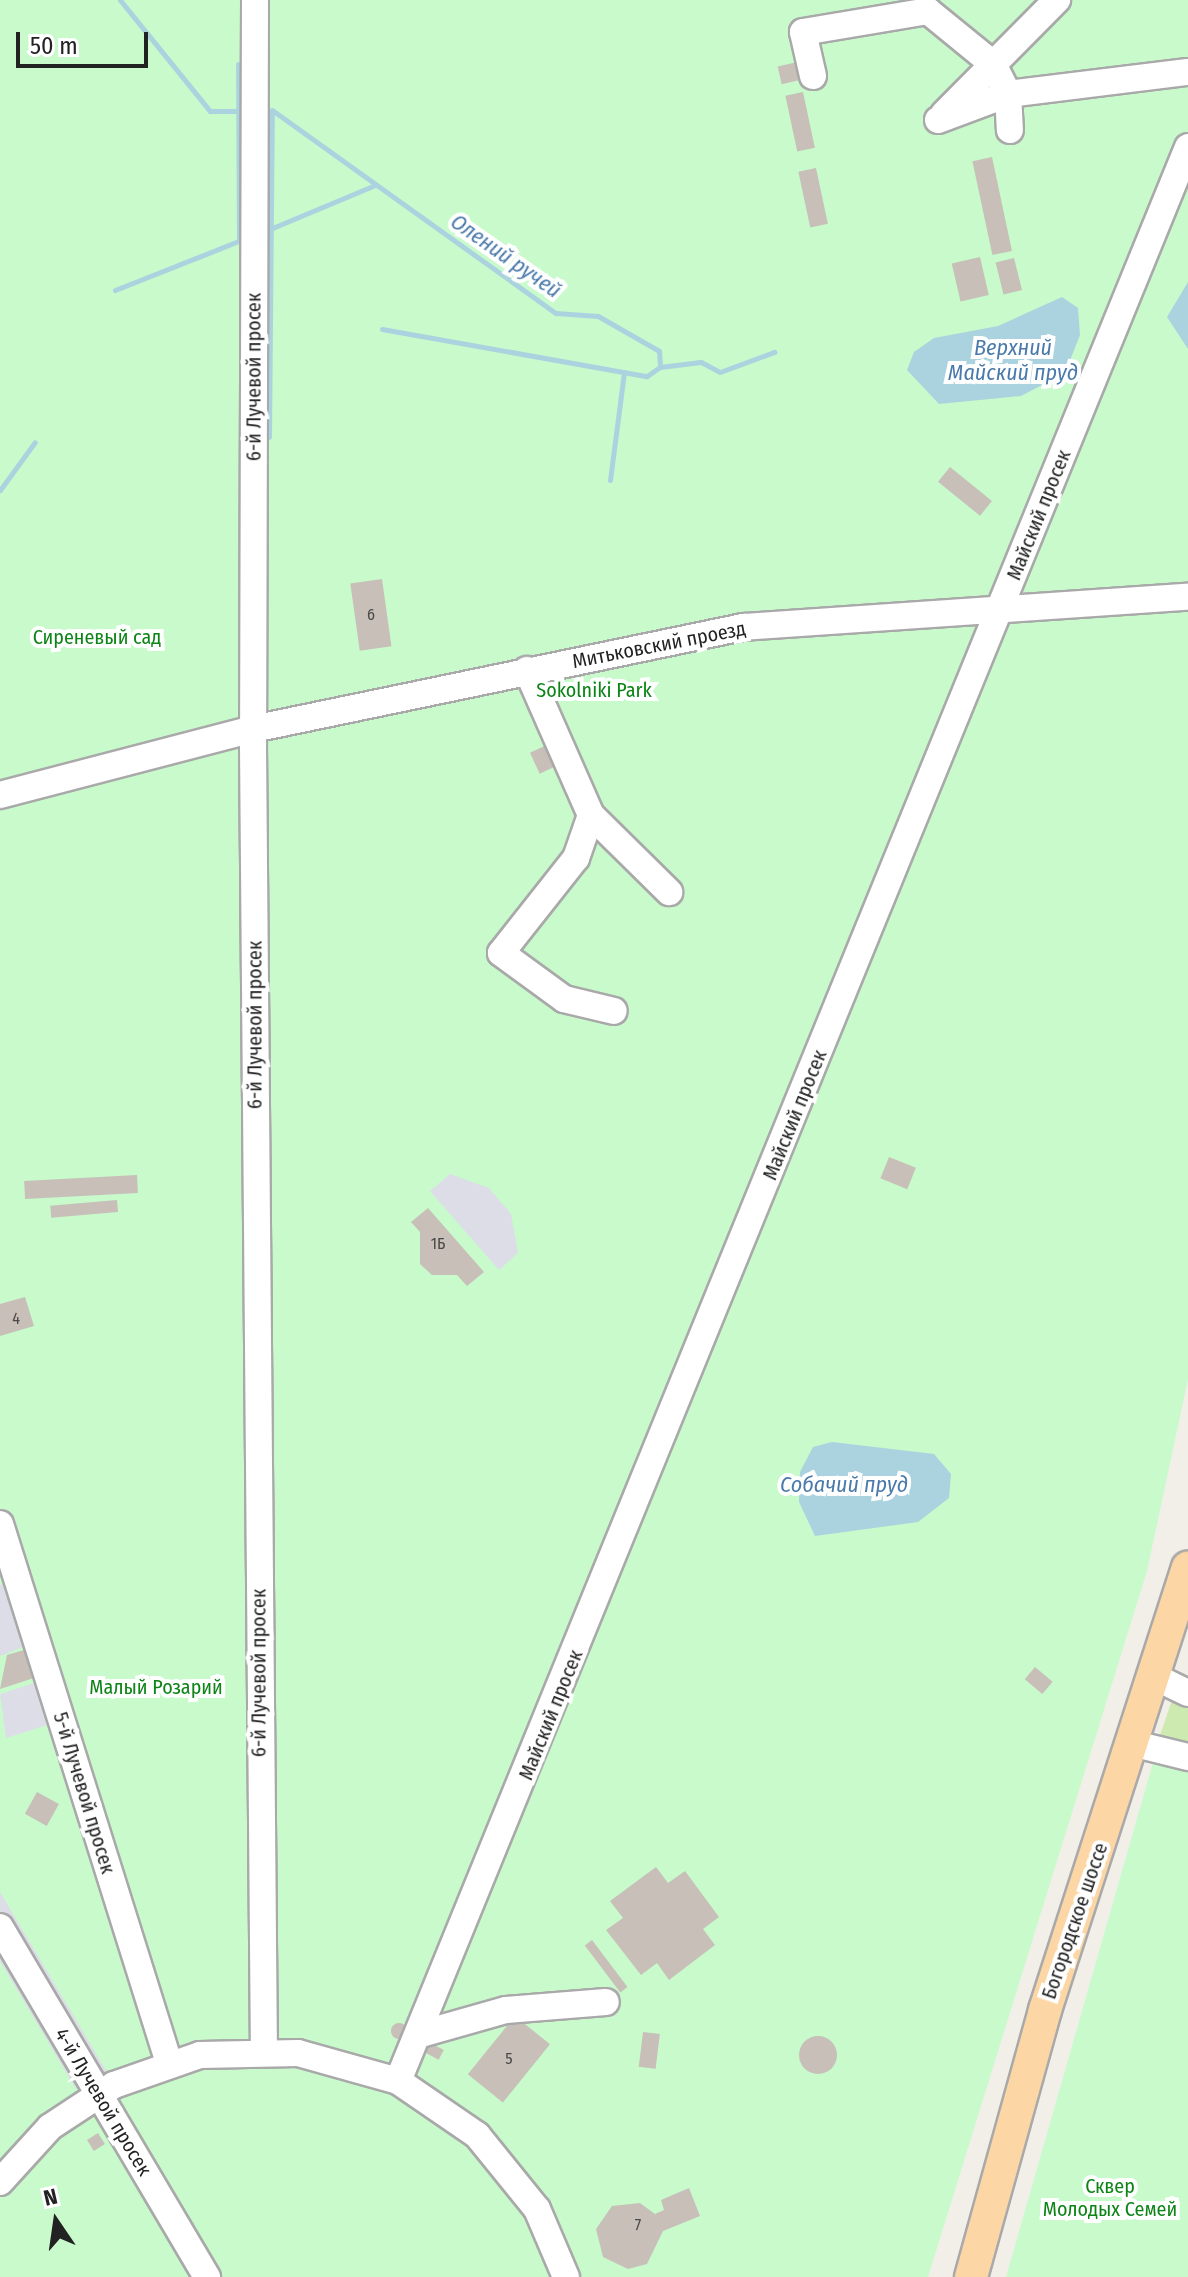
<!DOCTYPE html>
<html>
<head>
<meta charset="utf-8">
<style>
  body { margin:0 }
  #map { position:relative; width:1188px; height:2277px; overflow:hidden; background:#f2efe9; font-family:"Fira Sans Condensed",sans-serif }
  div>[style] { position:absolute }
  .grass>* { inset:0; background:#cdebb0 }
  .park>* { inset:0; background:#c8facc }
  .plaza>* { inset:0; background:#dddde8 }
  .water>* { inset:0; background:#aad3df }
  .stream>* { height:5px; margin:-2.5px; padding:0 2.5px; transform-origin:2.5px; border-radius:2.5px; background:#aad3df }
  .building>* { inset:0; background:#c7bfb8; transform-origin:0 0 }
  .round { border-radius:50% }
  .roads { filter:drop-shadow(2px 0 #a9a9a9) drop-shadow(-2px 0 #a9a9a9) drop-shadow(0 2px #a9a9a9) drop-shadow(0 -2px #a9a9a9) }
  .minor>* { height:26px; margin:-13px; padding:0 13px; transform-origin:13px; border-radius:13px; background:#fff }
  .major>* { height:32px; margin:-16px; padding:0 16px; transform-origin:16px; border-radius:16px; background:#fcd6a4 }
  span { translate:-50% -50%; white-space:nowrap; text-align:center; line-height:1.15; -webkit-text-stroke:8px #fff; paint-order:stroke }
  .number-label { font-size:16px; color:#4b4948 }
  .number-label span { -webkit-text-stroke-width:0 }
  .street-label { font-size:20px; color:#222 }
  .park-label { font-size:20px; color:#0c8416 }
  .water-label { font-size:22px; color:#4a7aab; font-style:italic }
  .north { position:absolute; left:16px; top:2181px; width:80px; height:80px; -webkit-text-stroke:6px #fff; paint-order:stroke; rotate:347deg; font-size:22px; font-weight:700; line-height:32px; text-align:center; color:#222 }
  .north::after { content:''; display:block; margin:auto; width:28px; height:36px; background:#222; clip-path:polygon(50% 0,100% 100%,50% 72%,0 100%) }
  .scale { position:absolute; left:16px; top:32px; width:132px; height:36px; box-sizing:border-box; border:4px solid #222; border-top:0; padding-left:10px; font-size:24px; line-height:28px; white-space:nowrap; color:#222; -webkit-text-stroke:6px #fff; paint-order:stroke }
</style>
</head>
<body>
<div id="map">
  <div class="grass">
    <div style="clip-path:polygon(1173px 1697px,1188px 1707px,1188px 1748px,1158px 1741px)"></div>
  </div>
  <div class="park">
    <div style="clip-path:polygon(0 0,1188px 0,1188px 1379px,1147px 1571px,928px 2277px,0 2277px)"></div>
    <div style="clip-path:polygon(1154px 1759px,1188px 1768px,1188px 2277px,1006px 2277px)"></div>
  </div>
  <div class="plaza">
    <div style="clip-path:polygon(450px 1174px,489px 1188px,511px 1214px,518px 1253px,499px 1270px,430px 1191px)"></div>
    <div style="clip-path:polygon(6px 1583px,26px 1646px,0 1656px,0 1585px)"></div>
    <div style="clip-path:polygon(41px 1681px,54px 1723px,6px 1738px,0 1694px)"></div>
    <div style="clip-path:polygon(0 1892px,107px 2072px,76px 2089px,0 1961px)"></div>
  </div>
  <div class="water">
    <div style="clip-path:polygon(1188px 282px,1188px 349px,1167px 317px)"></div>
    <div style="clip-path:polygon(1062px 297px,1078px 308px,1080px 335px,1065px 373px,1021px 396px,939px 404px,907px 370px,914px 352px,934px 338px,998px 326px)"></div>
    <div style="clip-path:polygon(832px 1442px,934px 1454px,951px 1474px,949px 1498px,918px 1522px,815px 1536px,799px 1502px,800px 1472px,813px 1447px)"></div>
  </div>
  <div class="stream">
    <div style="left:120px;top:0;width:143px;rotate:51deg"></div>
    <div style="left:210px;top:111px;width:27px"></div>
    <div style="left:272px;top:110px;width:349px;rotate:35.6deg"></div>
    <div style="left:556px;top:313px;width:42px;rotate:4.1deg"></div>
    <div style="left:598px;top:316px;width:70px;rotate:29.8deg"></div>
    <div style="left:659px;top:351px;width:16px;rotate:86deg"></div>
    <div style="left:660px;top:367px;width:41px;rotate:-7deg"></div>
    <div style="left:701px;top:362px;width:21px;rotate:28deg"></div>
    <div style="left:720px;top:372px;width:58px;rotate:-20.3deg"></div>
    <div style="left:270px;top:229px;width:112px;rotate:-22.7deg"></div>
    <div style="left:115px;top:290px;width:133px;rotate:-21.6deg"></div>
    <div style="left:239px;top:241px;width:177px;rotate:-90.3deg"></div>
    <div style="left:382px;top:329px;width:269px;rotate:10.1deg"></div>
    <div style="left:647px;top:376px;width:16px;rotate:-35deg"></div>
    <div style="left:269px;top:437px;width:326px;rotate:-89.5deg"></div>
    <div style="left:610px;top:480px;width:109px;rotate:-82.6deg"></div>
    <div style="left:0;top:490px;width:59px;rotate:-53.9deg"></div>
  </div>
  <div class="building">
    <div style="left:802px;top:61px;width:18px;height:25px;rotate:77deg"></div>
    <div style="left:803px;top:92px;width:57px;height:18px;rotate:78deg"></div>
    <div style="left:992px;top:157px;width:96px;height:20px;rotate:78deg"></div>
    <div style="left:816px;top:168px;width:57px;height:18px;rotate:78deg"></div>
    <div style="left:980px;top:257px;width:39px;height:29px;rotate:77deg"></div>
    <div style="left:1014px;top:258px;width:33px;height:19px;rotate:76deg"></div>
    <div style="left:950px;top:467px;width:54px;height:19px;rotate:39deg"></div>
    <div style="left:382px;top:579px;width:68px;height:32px;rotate:82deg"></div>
    <div style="left:549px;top:744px;width:23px;height:21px;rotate:65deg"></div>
    <div style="left:889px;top:1157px;width:29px;height:23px;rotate:22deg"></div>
    <div style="left:137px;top:1175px;width:18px;height:113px;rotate:87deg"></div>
    <div style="left:117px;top:1200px;width:12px;height:67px;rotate:85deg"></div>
    <div style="clip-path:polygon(428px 1208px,484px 1272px,467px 1286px,457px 1275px,432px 1275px,420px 1264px,420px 1232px,411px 1222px)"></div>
    <div style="clip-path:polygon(25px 1297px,34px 1326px,0 1336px,0 1304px)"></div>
    <div style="clip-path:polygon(31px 1648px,40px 1676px,0 1689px,7px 1655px)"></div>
    <div style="left:1035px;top:1667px;width:23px;height:16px;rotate:40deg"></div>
    <div style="left:37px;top:1792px;width:25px;height:25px;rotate:29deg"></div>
    <div style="clip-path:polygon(656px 1867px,668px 1883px,685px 1871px,719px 1917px,703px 1929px,715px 1945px,669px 1980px,657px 1963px,641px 1975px,606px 1930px,623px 1918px,610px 1901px)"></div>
    <div style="left:592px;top:1940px;width:59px;height:9px;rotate:53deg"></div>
    <div style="left:515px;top:2016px;width:45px;height:75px;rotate:39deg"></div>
    <div class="round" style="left:391px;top:2023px;width:16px;height:16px"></div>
    <div style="left:643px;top:2032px;width:17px;height:35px;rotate:7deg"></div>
    <div class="round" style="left:799px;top:2036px;width:38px;height:38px"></div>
    <div style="left:427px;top:2041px;width:19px;height:11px;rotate:28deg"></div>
    <div style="left:98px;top:2133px;width:13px;height:13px;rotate:58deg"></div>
    <div style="clip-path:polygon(689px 2188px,700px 2216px,663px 2231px,647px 2264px,628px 2269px,603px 2257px,596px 2229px,612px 2206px,640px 2203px,655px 2214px,664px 2210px,661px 2200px)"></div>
  </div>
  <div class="roads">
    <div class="minor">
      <div style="left:255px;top:0;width:746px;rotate:90.15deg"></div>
      <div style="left:253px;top:746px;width:1304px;rotate:89.52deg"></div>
      <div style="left:813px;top:76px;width:45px;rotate:-102.8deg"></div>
      <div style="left:803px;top:32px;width:127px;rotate:-9.5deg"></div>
      <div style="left:928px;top:11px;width:84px;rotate:39.2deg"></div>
      <div style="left:993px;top:64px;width:34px;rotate:63deg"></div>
      <div style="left:1008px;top:94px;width:36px;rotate:87deg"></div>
      <div style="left:944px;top:114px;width:161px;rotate:-45.3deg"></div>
      <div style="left:938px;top:120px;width:75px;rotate:-20.4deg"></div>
      <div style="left:1008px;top:94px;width:181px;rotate:-7deg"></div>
      <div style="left:527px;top:670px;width:158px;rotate:66.2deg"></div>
      <div style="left:591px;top:815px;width:110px;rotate:44.6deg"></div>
      <div style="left:0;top:795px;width:261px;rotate:-14.6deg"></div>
      <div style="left:253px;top:729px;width:501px;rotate:-11.76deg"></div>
      <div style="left:743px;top:627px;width:446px;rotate:-3.9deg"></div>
      <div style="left:591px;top:815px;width:46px;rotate:109.2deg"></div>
      <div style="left:576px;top:858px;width:121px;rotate:128.3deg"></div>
      <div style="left:501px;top:953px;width:78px;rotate:36.1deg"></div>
      <div style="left:564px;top:999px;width:51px;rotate:13.5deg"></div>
      <div style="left:0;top:1524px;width:565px;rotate:72.59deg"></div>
      <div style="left:1157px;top:1678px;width:34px;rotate:26deg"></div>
      <div style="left:1135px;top:1744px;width:55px;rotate:13.8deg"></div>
      <div style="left:0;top:1927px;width:407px;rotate:59.4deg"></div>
      <div style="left:421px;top:2034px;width:88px;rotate:-15.8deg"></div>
      <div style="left:506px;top:2010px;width:100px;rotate:-4.6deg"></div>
      <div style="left:398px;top:2081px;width:2089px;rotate:-67.78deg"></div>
      <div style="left:0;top:2182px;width:74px;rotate:-47.7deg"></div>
      <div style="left:50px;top:2127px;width:77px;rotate:-33.3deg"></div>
      <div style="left:114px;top:2085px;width:91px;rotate:-19.2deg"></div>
      <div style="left:200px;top:2055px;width:98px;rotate:-1.2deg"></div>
      <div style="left:298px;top:2053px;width:104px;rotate:15.6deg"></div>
      <div style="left:398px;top:2081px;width:96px;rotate:34.4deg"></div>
      <div style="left:477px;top:2135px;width:95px;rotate:51deg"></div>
      <div style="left:537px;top:2209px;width:74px;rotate:66.9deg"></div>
    </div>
    <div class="major">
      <div style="left:971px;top:2277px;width:277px;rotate:-74.5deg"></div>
      <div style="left:1045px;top:2010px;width:465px;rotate:-72.1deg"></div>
    </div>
  </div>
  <div class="number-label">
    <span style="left:371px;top:615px">6</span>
    <span style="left:438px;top:1244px">1Б</span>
    <span style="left:16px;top:1319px">4</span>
    <span style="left:509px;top:2059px">5</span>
    <span style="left:638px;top:2225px">7</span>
  </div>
  <div class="street-label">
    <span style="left:254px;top:377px;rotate:-90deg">6-й Лучевой просек</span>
    <span style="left:1039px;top:515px;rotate:-68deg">Майский просек</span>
    <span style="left:659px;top:645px;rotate:-11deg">Митьковский проезд</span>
    <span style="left:255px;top:1025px;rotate:-90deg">6-й Лучевой просек</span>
    <span style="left:795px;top:1115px;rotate:-68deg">Майский просек</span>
    <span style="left:259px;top:1673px;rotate:-90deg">6-й Лучевой просек</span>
    <span style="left:551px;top:1715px;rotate:-68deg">Майский просек</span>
    <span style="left:84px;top:1793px;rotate:73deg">5-й Лучевой просек</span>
    <span style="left:1075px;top:1921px;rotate:-71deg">Богородское шоссе</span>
    <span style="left:103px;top:2102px;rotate:59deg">4-й Лучевой просек</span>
  </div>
  <div class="park-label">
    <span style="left:97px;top:637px">Сиреневый сад</span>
    <span style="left:594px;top:690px">Sokolniki Park</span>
    <span style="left:156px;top:1687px">Малый Розарий</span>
    <span style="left:1110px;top:2198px">Сквер<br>Молодых Семей</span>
  </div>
  <div class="water-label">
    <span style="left:506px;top:256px;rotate:35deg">Олений ручей</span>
    <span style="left:1013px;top:360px">Верхний<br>Майский пруд</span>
    <span style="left:844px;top:1485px">Собачий пруд</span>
  </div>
  <div class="north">N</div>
  <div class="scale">50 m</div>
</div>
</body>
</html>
